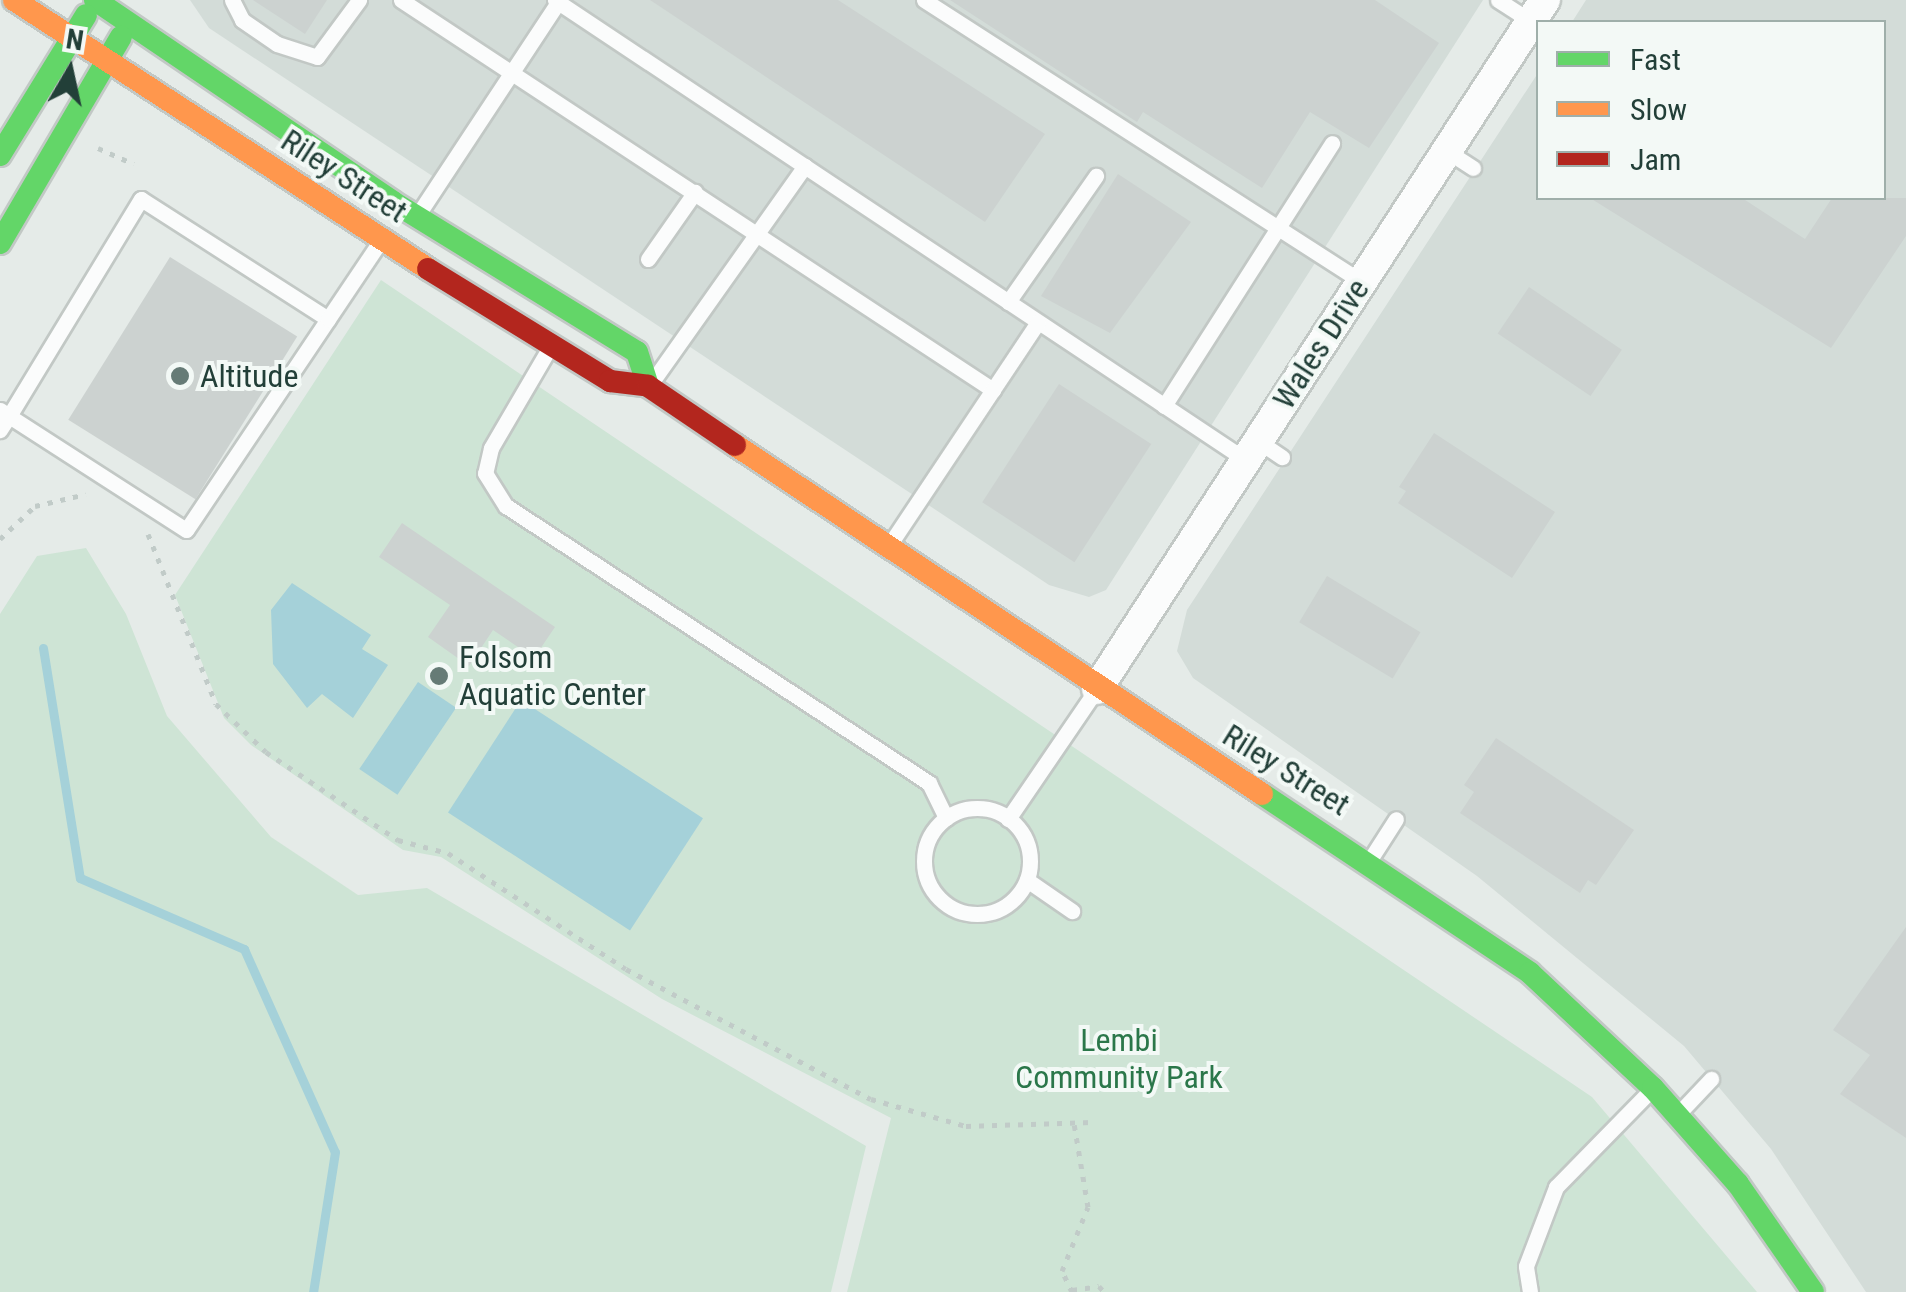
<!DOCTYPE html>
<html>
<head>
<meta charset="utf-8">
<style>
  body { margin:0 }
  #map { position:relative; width:1906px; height:1292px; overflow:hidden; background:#e5ebe8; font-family:"Roboto Condensed",sans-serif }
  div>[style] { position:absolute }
  .built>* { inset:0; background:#d3dcd8 }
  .green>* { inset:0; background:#cee4d5 }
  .water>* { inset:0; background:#a5d1d9; transform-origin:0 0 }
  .stream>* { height:9px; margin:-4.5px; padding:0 4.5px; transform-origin:4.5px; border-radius:4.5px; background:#a5d1d9 }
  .building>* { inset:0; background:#ccd2d0; transform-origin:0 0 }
  .path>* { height:5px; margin-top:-2.5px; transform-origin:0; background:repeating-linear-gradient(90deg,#c1cbc8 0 5px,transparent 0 13px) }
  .roads { filter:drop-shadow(2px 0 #c2c8c5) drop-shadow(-2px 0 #c2c8c5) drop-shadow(0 2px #c2c8c5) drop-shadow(0 -2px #c2c8c5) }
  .lane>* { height:15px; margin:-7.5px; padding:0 7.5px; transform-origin:7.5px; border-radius:7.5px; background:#fbfcfc }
  .lane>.ring { margin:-7.5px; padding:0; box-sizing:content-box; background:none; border:15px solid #fbfcfc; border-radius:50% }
  .street>* { height:30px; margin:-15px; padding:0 15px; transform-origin:15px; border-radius:15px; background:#fbfcfc }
  .fast>* { height:22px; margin:-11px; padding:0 11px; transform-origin:11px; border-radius:11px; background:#63d668 }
  .slow>* { height:22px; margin:-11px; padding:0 11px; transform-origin:11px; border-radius:11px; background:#ff974d }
  .jam>* { height:22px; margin:-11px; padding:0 11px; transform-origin:11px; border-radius:11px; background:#b3261e }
  .dots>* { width:28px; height:28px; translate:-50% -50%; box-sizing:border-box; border:5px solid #f3f9f6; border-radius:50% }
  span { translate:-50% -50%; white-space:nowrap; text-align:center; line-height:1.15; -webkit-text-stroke:8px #f3f9f6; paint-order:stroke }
  .street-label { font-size:32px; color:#223f38 }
  .poi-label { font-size:32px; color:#223f38 }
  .left { translate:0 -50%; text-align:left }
  .park-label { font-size:32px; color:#2b774a }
  .legend { position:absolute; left:1536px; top:20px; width:350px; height:180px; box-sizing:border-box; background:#f3f9f6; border:2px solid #9fafaa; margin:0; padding:12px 18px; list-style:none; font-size:30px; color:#223f38 }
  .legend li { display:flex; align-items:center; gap:20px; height:50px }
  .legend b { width:50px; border:2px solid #9fafaa }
  .north { position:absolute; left:20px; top:20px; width:100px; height:100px; -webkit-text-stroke:8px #f3f9f6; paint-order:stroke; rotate:9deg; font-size:28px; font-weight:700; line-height:40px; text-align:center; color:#223f38 }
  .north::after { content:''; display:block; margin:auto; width:35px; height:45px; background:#223f38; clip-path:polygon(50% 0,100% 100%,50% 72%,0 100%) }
</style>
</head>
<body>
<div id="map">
  <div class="built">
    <div style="clip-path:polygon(190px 0,1483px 0,1106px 590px,1089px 597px,1049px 585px,209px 28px)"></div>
    <div style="clip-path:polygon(1586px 0,1906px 0,1906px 1292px,1866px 1292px,1771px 1149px,1684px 1046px,1477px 876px,1193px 678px,1177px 651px,1187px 610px,1538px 73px,1538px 198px,1884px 198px,1884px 22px,1572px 22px)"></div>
  </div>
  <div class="green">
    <div style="clip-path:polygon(381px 280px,1592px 1097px,1757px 1292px,847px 1292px,891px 1118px,662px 999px,441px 857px,403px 850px,251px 745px,224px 718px,175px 595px)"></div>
    <div style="clip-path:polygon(86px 548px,126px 614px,167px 716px,271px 837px,358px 895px,427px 888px,866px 1146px,831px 1292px,0 1292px,0 614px,37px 556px)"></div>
  </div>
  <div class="water">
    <div style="clip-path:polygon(292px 583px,371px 635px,362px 649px,388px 665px,353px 718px,322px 694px,307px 708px,273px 664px,271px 610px)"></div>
    <div style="left:418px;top:682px;width:46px;height:105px;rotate:34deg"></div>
    <div style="left:521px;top:700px;width:217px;height:134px;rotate:33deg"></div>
  </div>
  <div class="stream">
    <div style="left:43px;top:648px;width:233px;rotate:80.9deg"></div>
    <div style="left:80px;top:878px;width:179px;rotate:23.4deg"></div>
    <div style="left:244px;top:949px;width:222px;rotate:65.9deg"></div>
    <div style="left:335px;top:1152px;width:142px;rotate:98.9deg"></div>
  </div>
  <div class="building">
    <div style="clip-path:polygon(253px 0,327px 0,305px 34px)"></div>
    <div style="clip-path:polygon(650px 0,838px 0,1045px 134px,985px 222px)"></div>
    <div style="clip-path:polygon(950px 0,1375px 0,1439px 43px,1369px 148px,1310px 112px,1262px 188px,1143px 112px,1137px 122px)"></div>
    <div style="clip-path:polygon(1118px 174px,1191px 222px,1110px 333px,1041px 296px)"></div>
    <div style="clip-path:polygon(1590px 198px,1742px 198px,1805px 239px,1832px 198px,1906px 198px,1906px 236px,1831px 348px)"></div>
    <div style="left:170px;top:257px;width:150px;height:192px;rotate:32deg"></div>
    <div style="left:1529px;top:287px;width:112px;height:56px;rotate:34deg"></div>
    <div style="left:1059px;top:384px;width:110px;height:141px;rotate:33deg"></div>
    <div style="clip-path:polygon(1434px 433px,1555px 512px,1512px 578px,1398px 503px,1406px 491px,1399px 487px)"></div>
    <div style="clip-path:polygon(402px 523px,555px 627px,534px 658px,493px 630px,469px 666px,428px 637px,450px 605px,379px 557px)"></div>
    <div style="left:1327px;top:576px;width:109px;height:54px;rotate:31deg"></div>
    <div style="clip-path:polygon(1496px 738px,1634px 830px,1596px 885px,1588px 880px,1580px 893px,1460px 813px,1474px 792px,1464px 785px)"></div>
    <div style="clip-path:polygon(1906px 927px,1906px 1138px,1840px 1094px,1870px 1055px,1833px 1030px)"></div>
  </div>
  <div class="path">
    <div style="left:98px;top:148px;width:39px;rotate:24deg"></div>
    <div style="left:148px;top:534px;width:183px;rotate:68.2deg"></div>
    <div style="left:216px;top:704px;width:69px;rotate:43.8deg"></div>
    <div style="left:266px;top:752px;width:159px;rotate:33.7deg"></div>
    <div style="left:398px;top:840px;width:52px;rotate:14.6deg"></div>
    <div style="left:448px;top:853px;width:212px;rotate:33.1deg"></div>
    <div style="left:626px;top:969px;width:277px;rotate:28deg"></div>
    <div style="left:871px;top:1099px;width:99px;rotate:15.9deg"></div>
    <div style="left:966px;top:1126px;width:126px;rotate:-1.8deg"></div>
    <div style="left:0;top:539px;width:48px;rotate:-43.3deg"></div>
    <div style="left:35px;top:506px;width:52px;rotate:-13.2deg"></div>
    <div style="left:1072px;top:1290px;width:27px;rotate:-8deg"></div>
    <div style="left:1099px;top:1286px;width:8px;rotate:50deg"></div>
    <div style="left:1072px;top:1292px;width:23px;rotate:-115deg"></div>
    <div style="left:1062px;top:1271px;width:69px;rotate:-67.9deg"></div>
    <div style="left:1088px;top:1207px;width:85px;rotate:-99.5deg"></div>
  </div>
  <div class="roads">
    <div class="lane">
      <div style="left:232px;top:0;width:22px;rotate:63deg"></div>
      <div style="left:242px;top:20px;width:42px;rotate:34.4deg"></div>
      <div style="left:277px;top:44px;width:42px;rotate:18deg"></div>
      <div style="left:317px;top:57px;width:71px;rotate:-53.6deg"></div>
      <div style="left:401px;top:0;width:709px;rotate:33.38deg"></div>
      <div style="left:555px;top:0;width:830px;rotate:33.65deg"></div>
      <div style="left:924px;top:0;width:521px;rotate:32.77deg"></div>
      <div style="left:1498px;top:0;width:40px;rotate:32.9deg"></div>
      <div style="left:1447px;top:151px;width:31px;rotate:33deg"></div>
      <div style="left:141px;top:199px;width:222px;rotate:32.7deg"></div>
      <div style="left:328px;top:319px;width:254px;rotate:123.9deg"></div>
      <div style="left:186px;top:530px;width:211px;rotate:-147.2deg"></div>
      <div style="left:9px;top:416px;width:254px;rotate:-58.7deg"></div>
      <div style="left:417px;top:216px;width:256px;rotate:-56.6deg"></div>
      <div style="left:648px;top:259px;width:82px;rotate:-55deg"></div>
      <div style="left:1008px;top:302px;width:154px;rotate:-55.1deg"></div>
      <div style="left:328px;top:319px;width:92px;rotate:-56.1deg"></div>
      <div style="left:550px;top:347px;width:117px;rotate:120.3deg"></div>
      <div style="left:491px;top:448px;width:26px;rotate:103deg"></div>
      <div style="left:485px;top:473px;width:39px;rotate:58deg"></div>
      <div style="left:506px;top:506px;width:506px;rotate:33.22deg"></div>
      <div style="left:929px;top:783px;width:39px;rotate:64deg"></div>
      <div style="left:654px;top:379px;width:261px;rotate:-54.7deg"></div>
      <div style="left:1164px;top:406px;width:312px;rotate:-57.4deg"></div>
      <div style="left:0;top:410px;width:11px;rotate:34deg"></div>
      <div style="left:9px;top:416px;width:17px;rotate:123deg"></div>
      <div style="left:1258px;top:441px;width:29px;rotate:34deg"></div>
      <div style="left:888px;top:547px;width:270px;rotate:-56.3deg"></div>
      <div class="ring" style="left:924px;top:808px;width:91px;height:91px"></div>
      <div style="left:1008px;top:819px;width:156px;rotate:-55.7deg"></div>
      <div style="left:1371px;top:858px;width:46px;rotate:-57.3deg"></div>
      <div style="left:1027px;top:880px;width:55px;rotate:34.6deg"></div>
      <div style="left:1679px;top:1113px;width:47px;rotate:-46.7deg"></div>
      <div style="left:1530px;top:1292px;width:26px;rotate:-99deg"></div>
      <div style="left:1526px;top:1266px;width:85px;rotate:-69.2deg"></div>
      <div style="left:1556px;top:1187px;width:134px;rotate:-45.6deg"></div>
    </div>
    <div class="street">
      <div style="left:1097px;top:689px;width:822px;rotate:-56.97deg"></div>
    </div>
    <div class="fast">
      <div style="left:95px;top:0;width:360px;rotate:34.1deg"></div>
      <div style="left:393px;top:202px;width:286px;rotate:31.6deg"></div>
      <div style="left:637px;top:352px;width:36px;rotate:72deg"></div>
      <div style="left:0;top:155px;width:164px;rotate:-58.4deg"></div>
      <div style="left:0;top:243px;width:239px;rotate:-59.6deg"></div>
      <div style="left:1262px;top:794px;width:322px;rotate:33.7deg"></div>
      <div style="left:1530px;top:973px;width:168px;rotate:43.1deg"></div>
      <div style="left:1653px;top:1088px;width:128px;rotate:48.5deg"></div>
      <div style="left:1738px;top:1184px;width:131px;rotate:55.2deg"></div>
    </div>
    <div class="slow">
      <div style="left:14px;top:0;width:494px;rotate:33deg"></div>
      <div style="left:735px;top:445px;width:632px;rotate:33.51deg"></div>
    </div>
    <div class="jam">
      <div style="left:428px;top:269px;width:214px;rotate:31.6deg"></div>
      <div style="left:610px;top:381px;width:38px;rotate:7deg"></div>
      <div style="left:648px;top:386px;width:105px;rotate:34.1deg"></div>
    </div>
  </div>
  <div class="dots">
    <div style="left:180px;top:376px;background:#667b76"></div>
    <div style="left:439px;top:676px;background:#667b76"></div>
  </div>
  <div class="street-label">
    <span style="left:344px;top:176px;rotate:33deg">Riley Street</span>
    <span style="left:1321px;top:344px;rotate:-57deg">Wales Drive</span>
    <span style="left:1286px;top:770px;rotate:32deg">Riley Street</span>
  </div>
  <div class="poi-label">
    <span class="left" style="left:200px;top:376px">Altitude</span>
    <span class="left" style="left:459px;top:676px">Folsom<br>Aquatic Center</span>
  </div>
  <div class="park-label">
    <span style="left:1119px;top:1059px">Lembi<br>Community Park</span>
  </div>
  <ul class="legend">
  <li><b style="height:12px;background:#63d668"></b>Fast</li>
  <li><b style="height:12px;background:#ff974d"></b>Slow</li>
  <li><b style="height:12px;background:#b3261e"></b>Jam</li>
  </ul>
  <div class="north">N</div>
</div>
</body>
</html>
